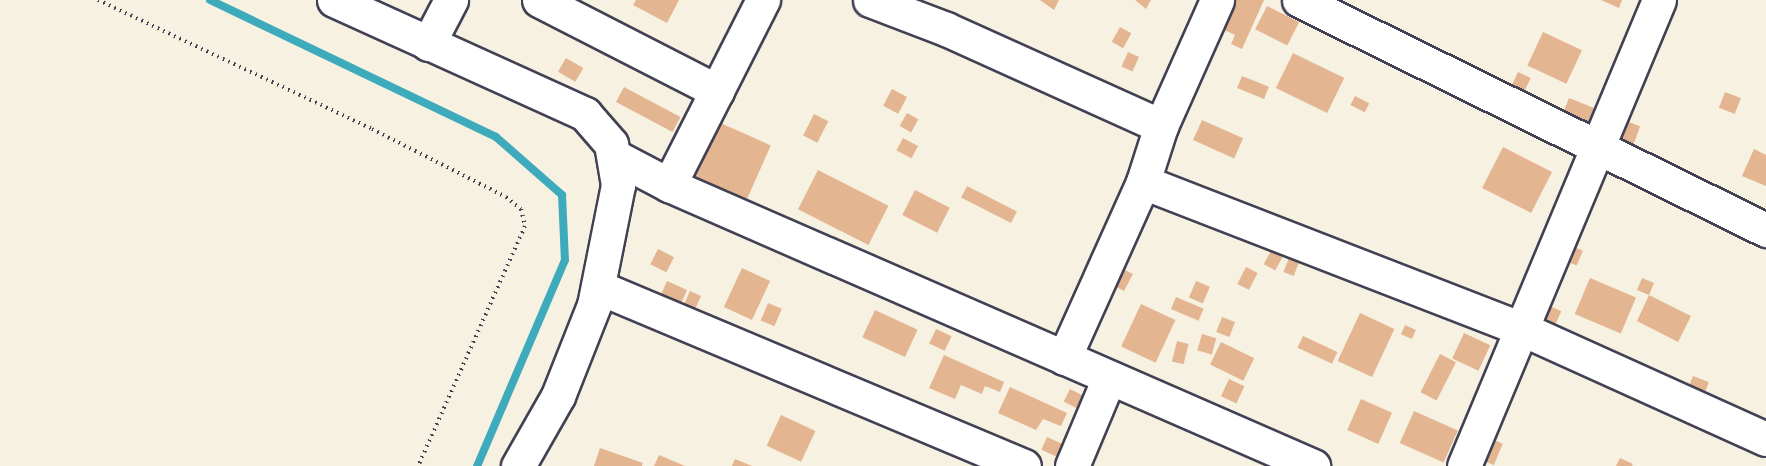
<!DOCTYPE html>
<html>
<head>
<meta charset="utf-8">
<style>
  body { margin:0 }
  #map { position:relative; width:1766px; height:466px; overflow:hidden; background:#f7f1e1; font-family:"Sorts Mill Goudy",serif }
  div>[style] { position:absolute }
  .stream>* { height:8px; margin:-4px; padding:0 4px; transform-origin:4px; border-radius:4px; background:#3eabbd }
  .building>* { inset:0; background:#e4b591; transform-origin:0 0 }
  .path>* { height:4px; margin-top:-2px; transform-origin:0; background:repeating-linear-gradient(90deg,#424154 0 1.5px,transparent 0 6px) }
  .roads { filter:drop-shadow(2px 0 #424154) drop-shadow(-2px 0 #424154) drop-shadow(0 2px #424154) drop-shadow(0 -2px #424154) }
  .minor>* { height:33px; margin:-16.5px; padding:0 16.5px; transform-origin:16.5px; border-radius:16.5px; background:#fff }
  span { translate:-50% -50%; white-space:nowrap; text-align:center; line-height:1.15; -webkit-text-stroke:4.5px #fff; paint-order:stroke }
</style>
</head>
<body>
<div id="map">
  <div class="stream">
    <div style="left:210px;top:0;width:317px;rotate:25.6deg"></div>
    <div style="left:496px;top:137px;width:88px;rotate:41.3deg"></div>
    <div style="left:562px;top:195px;width:65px;rotate:87.4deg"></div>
    <div style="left:565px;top:260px;width:224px;rotate:113.1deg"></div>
  </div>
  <div class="building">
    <div style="clip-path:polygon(636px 0,679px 0,667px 23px,633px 5px)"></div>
    <div style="clip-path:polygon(1040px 0,1059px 0,1054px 10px)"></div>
    <div style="clip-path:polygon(1135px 0,1151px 0,1146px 9px)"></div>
    <div style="clip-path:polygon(1233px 0,1264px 0,1242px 49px,1231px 44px,1235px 35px,1220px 28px)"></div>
    <div style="clip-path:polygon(1601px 0,1622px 0,1619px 8px)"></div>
    <div style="left:1267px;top:6px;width:36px;height:26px;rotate:27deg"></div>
    <div style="left:1120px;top:27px;width:13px;height:17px;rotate:29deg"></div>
    <div style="left:1543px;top:32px;width:43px;height:37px;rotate:25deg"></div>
    <div style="left:1128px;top:52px;width:12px;height:16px;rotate:24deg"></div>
    <div style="left:1293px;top:53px;width:57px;height:39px;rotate:26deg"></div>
    <div style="left:566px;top:58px;width:20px;height:16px;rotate:30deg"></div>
    <div style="left:1518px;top:72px;width:14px;height:20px;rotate:25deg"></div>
    <div style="left:1242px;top:76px;width:29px;height:13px;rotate:22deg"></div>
    <div style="left:624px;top:87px;width:64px;height:17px;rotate:28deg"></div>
    <div style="left:892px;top:89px;width:17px;height:19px;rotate:28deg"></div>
    <div style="left:1725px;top:92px;width:17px;height:17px;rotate:21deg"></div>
    <div style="left:1355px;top:96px;width:16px;height:10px;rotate:27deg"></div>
    <div style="left:1569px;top:98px;width:29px;height:24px;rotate:22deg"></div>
    <div style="left:907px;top:113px;width:13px;height:15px;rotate:29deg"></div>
    <div style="left:814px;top:114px;width:16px;height:24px;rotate:27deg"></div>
    <div style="left:1202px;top:120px;width:45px;height:22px;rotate:24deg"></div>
    <div style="left:716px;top:121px;width:60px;height:61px;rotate:24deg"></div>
    <div style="left:1626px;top:121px;width:15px;height:28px;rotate:20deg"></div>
    <div style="left:903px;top:138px;width:17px;height:14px;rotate:28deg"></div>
    <div style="left:1503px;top:147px;width:55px;height:46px;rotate:27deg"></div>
    <div style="clip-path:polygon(1754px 149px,1766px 155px,1766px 186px,1742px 176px)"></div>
    <div style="left:818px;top:170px;width:79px;height:44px;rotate:27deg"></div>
    <div style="left:967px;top:186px;width:56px;height:13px;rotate:27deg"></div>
    <div style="left:915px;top:190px;width:39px;height:28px;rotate:27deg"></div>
    <div style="left:1569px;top:245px;width:15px;height:16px;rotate:23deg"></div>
    <div style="left:658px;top:249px;width:18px;height:17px;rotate:27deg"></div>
    <div style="left:1271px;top:251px;width:13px;height:15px;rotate:29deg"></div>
    <div style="left:1289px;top:258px;width:11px;height:15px;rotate:22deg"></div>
    <div style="left:1246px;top:267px;width:13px;height:19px;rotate:27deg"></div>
    <div style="left:742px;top:268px;width:31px;height:43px;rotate:25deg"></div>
    <div style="left:1123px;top:269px;width:11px;height:19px;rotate:27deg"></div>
    <div style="left:1590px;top:278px;width:50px;height:39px;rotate:23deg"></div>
    <div style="clip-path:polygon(1642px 278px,1654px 283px,1649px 295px,1691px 316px,1678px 342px,1637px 321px,1649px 295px,1637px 290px)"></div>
    <div style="left:667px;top:281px;width:22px;height:23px;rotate:24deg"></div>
    <div style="left:1196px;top:281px;width:15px;height:18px;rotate:23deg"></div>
    <div style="left:690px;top:291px;width:12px;height:17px;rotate:24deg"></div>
    <div style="left:1176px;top:297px;width:30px;height:13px;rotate:23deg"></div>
    <div style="left:768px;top:303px;width:15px;height:19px;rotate:23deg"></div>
    <div style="left:1543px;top:303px;width:20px;height:19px;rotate:24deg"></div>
    <div style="left:1141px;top:304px;width:38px;height:47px;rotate:25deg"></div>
    <div style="left:875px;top:310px;width:47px;height:30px;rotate:25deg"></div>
    <div style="left:1360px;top:313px;width:38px;height:53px;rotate:25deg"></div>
    <div style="left:1222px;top:317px;width:14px;height:16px;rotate:21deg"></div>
    <div style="left:1405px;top:325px;width:12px;height:10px;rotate:24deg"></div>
    <div style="left:936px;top:329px;width:17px;height:16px;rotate:25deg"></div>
    <div style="left:1464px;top:333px;width:29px;height:28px;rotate:25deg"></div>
    <div style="left:1202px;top:334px;width:15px;height:17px;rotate:16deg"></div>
    <div style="left:1303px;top:336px;width:38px;height:13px;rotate:25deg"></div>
    <div style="left:1177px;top:341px;width:12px;height:21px;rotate:14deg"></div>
    <div style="left:1221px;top:342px;width:37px;height:25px;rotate:26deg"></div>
    <div style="left:1440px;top:354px;width:18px;height:43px;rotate:27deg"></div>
    <div style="clip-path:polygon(944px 355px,1004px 382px,1000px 392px,985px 386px,982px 394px,961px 385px,955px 399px,929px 388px)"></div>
    <div style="left:1693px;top:376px;width:17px;height:11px;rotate:21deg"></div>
    <div style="left:1229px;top:379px;width:17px;height:19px;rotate:25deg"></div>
    <div style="clip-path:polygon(1010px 387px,1067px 413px,1061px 426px,1043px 419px,1036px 430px,998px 413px)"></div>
    <div style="left:1070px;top:389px;width:16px;height:14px;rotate:27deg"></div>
    <div style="left:1361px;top:399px;width:34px;height:34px;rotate:24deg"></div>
    <div style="left:1414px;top:411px;width:48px;height:35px;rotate:24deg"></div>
    <div style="left:781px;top:415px;width:38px;height:34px;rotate:25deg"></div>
    <div style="left:1047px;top:437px;width:20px;height:14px;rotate:24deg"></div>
    <div style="left:1489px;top:438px;width:15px;height:23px;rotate:23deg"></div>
    <div style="clip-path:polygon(600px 448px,643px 463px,642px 466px,594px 466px)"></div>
    <div style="clip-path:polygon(659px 455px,685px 466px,654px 466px)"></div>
    <div style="clip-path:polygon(1620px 458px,1633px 464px,1632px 466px,1616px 466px)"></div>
    <div style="clip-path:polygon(735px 459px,752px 466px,732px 466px)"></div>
  </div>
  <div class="path">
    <div style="left:98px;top:0;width:303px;rotate:25.2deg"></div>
    <div style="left:372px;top:129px;width:150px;rotate:26.9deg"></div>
    <div style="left:506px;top:197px;width:19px;rotate:39deg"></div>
    <div style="left:521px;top:209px;width:17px;rotate:77deg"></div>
    <div style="left:525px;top:226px;width:263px;rotate:114deg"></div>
  </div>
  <div class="roads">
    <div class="minor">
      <div style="left:334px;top:0;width:276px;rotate:24.4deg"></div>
      <div style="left:585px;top:114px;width:40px;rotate:49deg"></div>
      <div style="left:611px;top:144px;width:42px;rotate:80.3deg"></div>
      <div style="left:618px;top:185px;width:122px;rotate:101.3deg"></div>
      <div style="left:594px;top:305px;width:98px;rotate:111.6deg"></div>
      <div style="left:558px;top:396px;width:81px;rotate:119.7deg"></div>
      <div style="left:539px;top:0;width:200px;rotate:27.1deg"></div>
      <div style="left:870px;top:0;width:81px;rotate:20.9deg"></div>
      <div style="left:946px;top:29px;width:236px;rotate:24.3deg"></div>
      <div style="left:1299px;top:0;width:521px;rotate:26.22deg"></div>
      <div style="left:428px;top:44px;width:50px;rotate:-62.4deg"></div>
      <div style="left:616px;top:157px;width:60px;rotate:27.8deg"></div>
      <div style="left:669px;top:185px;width:703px;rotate:23.57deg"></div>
      <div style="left:1143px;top:182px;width:404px;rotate:21.2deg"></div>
      <div style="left:1520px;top:328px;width:270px;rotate:24.3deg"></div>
      <div style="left:669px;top:185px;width:208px;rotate:-63.1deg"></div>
      <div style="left:598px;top:287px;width:462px;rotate:22.8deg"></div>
      <div style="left:1064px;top:358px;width:193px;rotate:-65.8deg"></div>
      <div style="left:1143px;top:182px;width:59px;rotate:-72.2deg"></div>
      <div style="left:1161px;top:126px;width:138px;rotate:-66deg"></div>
      <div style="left:1072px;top:466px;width:95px;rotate:-67.2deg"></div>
      <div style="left:1464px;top:466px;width:505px;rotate:-67.29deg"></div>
    </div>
  </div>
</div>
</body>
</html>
